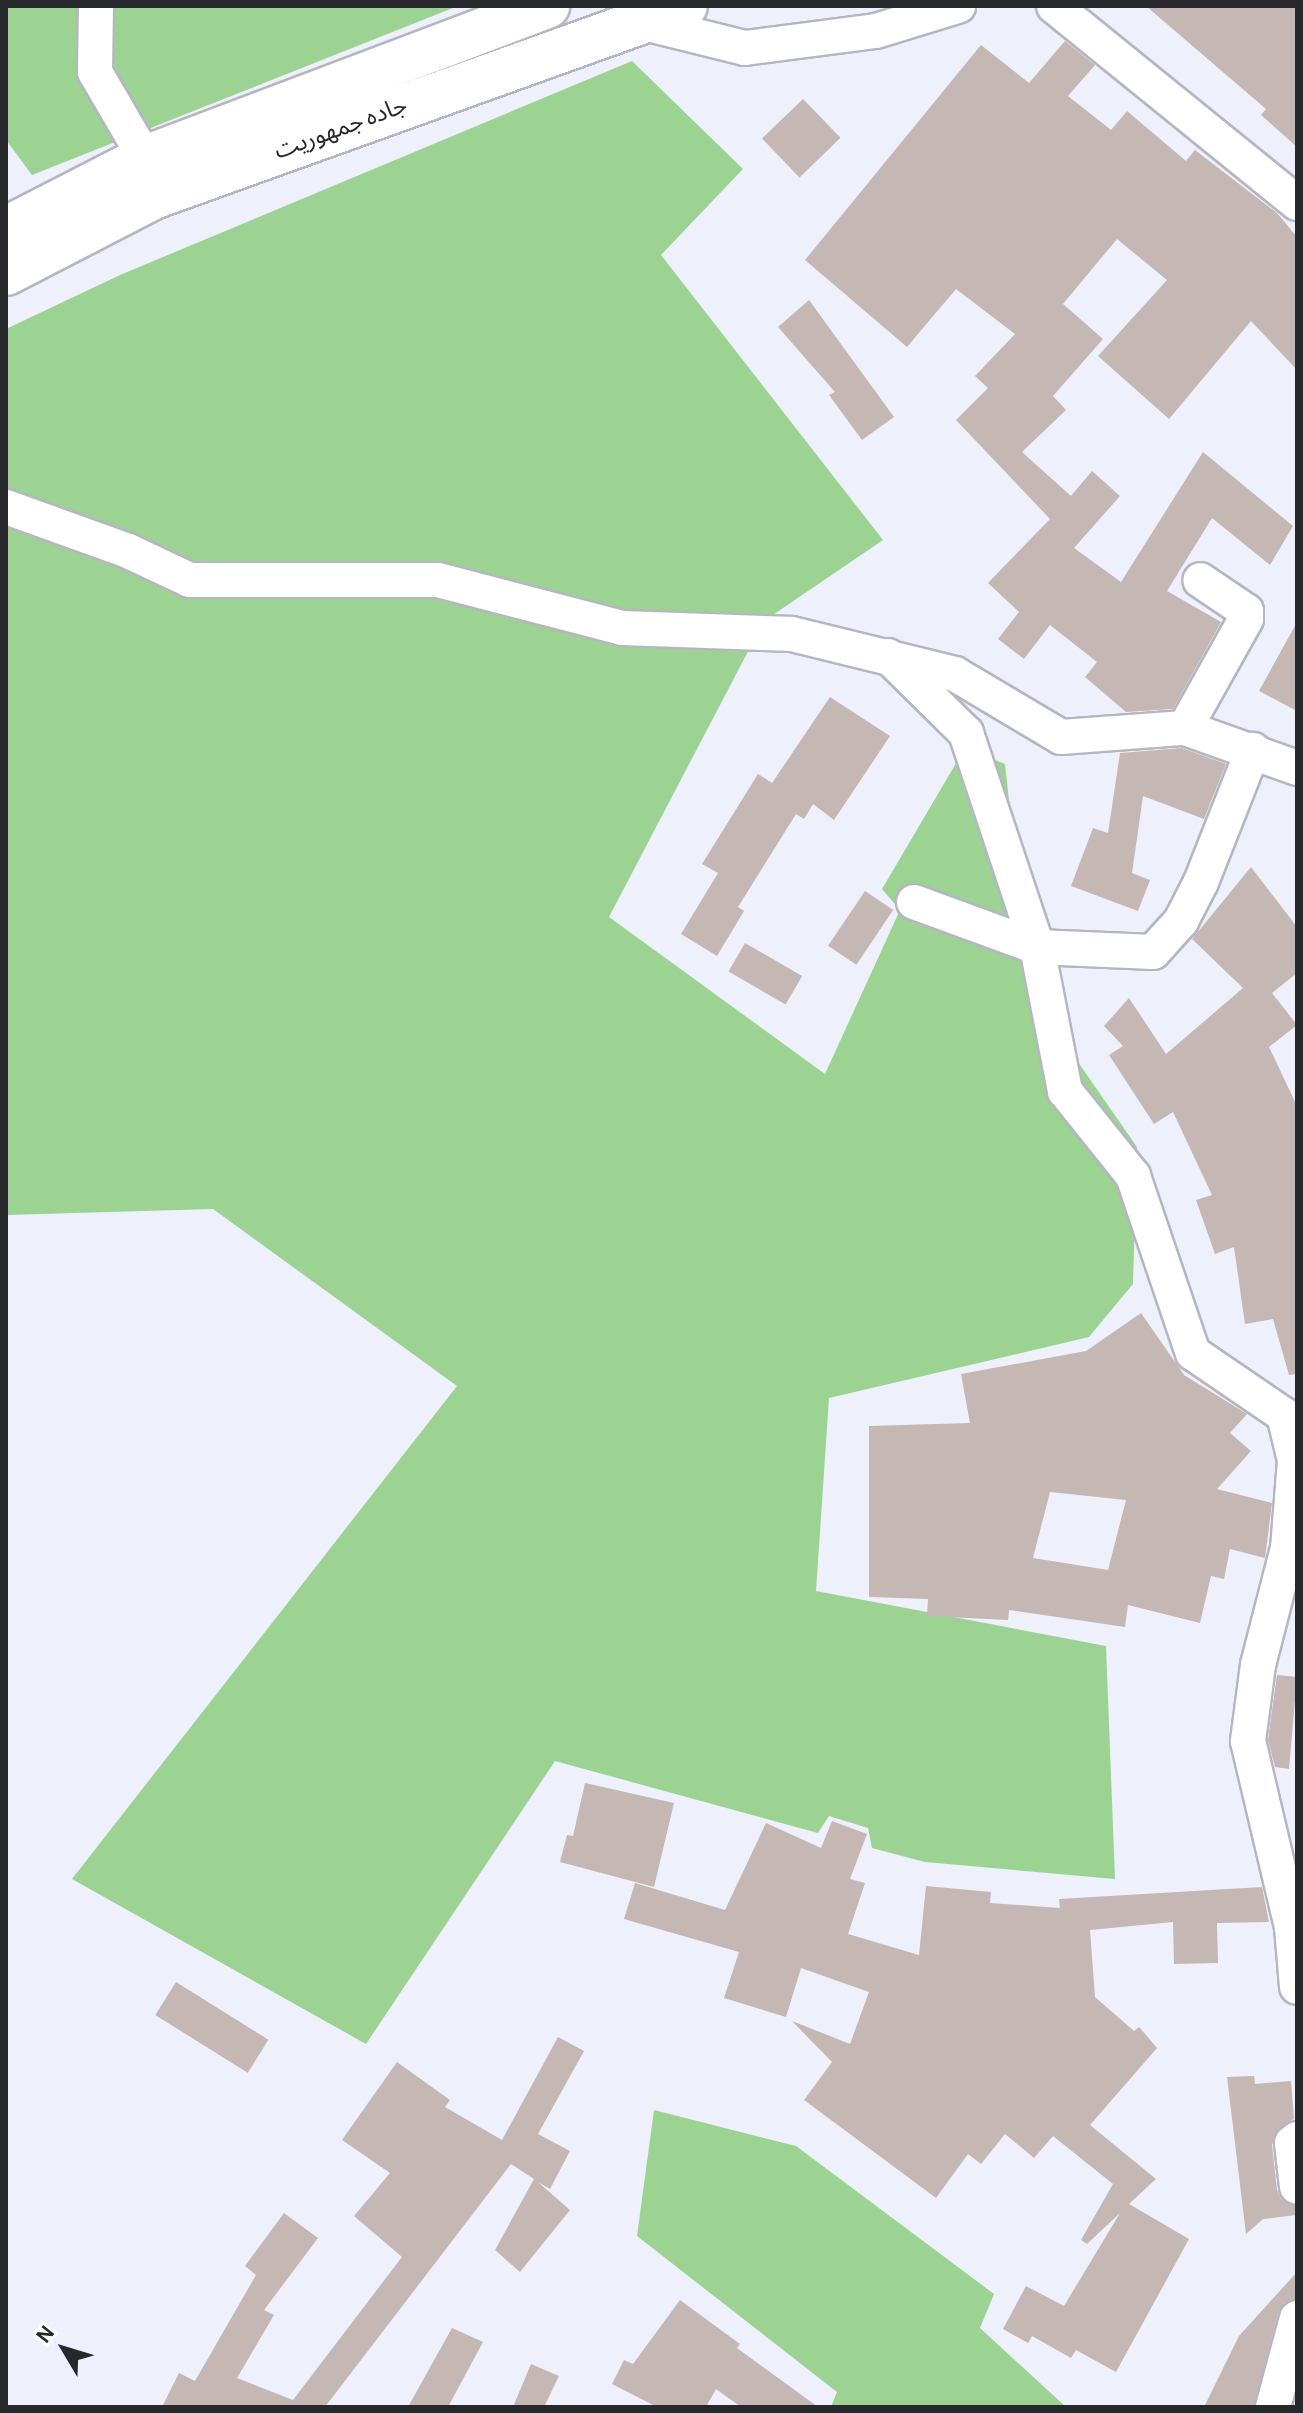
<!DOCTYPE html>
<html>
<head>
<meta charset="utf-8">
<style>
  body { margin:0 }
  #map { position:relative; width:1303px; height:2413px; overflow:hidden; background:#eef0fb; font-family:"Alegreya Sans","Noto Sans Arabic",sans-serif }
  div>[style] { position:absolute }
  .green>* { inset:0; background:#9cd393 }
  .building>* { inset:0; background:#c4b7b4; transform-origin:0 0 }
  .roads { filter:drop-shadow(2px 0 #b5b6c1) drop-shadow(-2px 0 #b5b6c1) drop-shadow(0 2px #b5b6c1) drop-shadow(0 -2px #b5b6c1) }
  .minor>* { height:34px; margin:-17px; padding:0 17px; transform-origin:17px; border-radius:17px; background:#fff }
  .major>* { height:44px; margin:-22px; padding:0 22px; transform-origin:22px; border-radius:22px; background:#fff }
  span { translate:-50% -50%; white-space:nowrap; text-align:center; line-height:1.15; -webkit-text-stroke:7px #fff; paint-order:stroke }
  .street-label { font-size:24px; color:#27282c }
  .frame { position:absolute; inset:0; border:8px solid #27282c; pointer-events:none }
  .north { position:absolute; left:24px; top:2309px; width:80px; height:80px; -webkit-text-stroke:6px #fff; paint-order:stroke; rotate:308deg; font-size:22px; font-weight:700; line-height:32px; text-align:center; color:#27282c }
  .north::after { content:''; display:block; margin:auto; width:28px; height:36px; background:#27282c; clip-path:polygon(50% 0,100% 100%,50% 72%,0 100%) }
</style>
</head>
<body>
<div id="map">
  <div class="green">
    <div style="clip-path:polygon(6px 6px,458px 6px,32px 175px,6px 140px)"></div>
    <div style="clip-path:polygon(632px 61px,743px 169px,661px 255px,883px 540px,764px 621px,609px 917px,825px 1074px,900px 910px,882px 889px,965px 748px,1005px 764px,1030px 993px,1137px 1147px,1133px 1284px,1089px 1337px,829px 1398px,816px 1591px,1106px 1646px,1115px 1879px,925px 1862px,872px 1848px,868px 1828px,829px 1816px,818px 1833px,555px 1761px,366px 2044px,72px 1879px,457px 1386px,213px 1209px,6px 1215px,6px 329px,120px 275px)"></div>
    <div style="clip-path:polygon(654px 2110px,796px 2146px,994px 2294px,980px 2328px,1066px 2407px,831px 2407px,837px 2392px,637px 2236px)"></div>
  </div>
  <div class="building">
    <div style="clip-path:polygon(1146px 6px,1297px 6px,1297px 147px,1261px 115px,1266px 109px)"></div>
    <div style="clip-path:polygon(1065px 41px,1095px 65px,1068px 96px,1111px 130px,1127px 111px,1186px 161px,1195px 150px,1277px 213px,1297px 237px,1297px 370px,1251px 321px,1169px 419px,1098px 356px,1167px 280px,1117px 239px,1063px 304px,1103px 339px,1053px 396px,1066px 410px,1022px 452px,1071px 496px,1092px 471px,1120px 496px,1074px 548px,1121px 582px,1203px 452px,1293px 526px,1270px 565px,1212px 518px,1167px 591px,1221px 622px,1173px 709px,1126px 712px,1085px 677px,1097px 662px,1050px 625px,1024px 659px,998px 639px,1019px 612px,988px 583px,1050px 519px,956px 420px,988px 388px,975px 376px,1015px 334px,956px 289px,907px 347px,805px 260px,981px 45px,1029px 83px)"></div>
    <div style="left:803px;top:99px;width:54px;height:57px;rotate:46deg"></div>
    <div style="clip-path:polygon(809px 300px,894px 417px,862px 440px,829px 395px,835px 392px,778px 327px)"></div>
    <div style="clip-path:polygon(1297px 622px,1297px 711px,1259px 691px)"></div>
    <div style="clip-path:polygon(830px 697px,890px 736px,834px 820px,813px 804px,804px 819px,796px 814px,738px 907px,744px 911px,717px 956px,681px 934px,718px 873px,702px 864px,758px 774px,772px 783px)"></div>
    <div style="clip-path:polygon(1182px 748px,1226px 764px,1204px 819px,1143px 796px,1132px 873px,1150px 880px,1138px 911px,1071px 886px,1093px 828px,1108px 833px,1120px 753px)"></div>
    <div style="clip-path:polygon(1251px 867px,1297px 927px,1297px 973px,1272px 993px,1297px 1025px,1269px 1047px,1297px 1106px,1297px 1374px,1289px 1375px,1273px 1319px,1245px 1324px,1234px 1247px,1215px 1254px,1196px 1200px,1212px 1195px,1173px 1112px,1154px 1124px,1109px 1055px,1123px 1046px,1104px 1026px,1129px 998px,1166px 1054px,1243px 988px,1192px 939px)"></div>
    <div style="left:865px;top:891px;width:34px;height:66px;rotate:34deg"></div>
    <div style="left:745px;top:943px;width:66px;height:33px;rotate:30deg"></div>
    <div style="clip-path:polygon(evenodd,1141px 1313px,1184px 1375px,1247px 1414px,1230px 1433px,1251px 1451px,1217px 1489px,1272px 1503px,1265px 1558px,1230px 1549px,1224px 1579px,1211px 1576px,1200px 1623px,1128px 1605px,1125px 1627px,1009px 1610px,1008px 1620px,927px 1616px,928px 1599px,869px 1597px,869px 1426px,970px 1423px,961px 1374px,1086px 1351px,1141px 1313px,1050px 1492px,1126px 1500px,1108px 1570px,1033px 1558px,1050px 1492px)"></div>
    <div style="clip-path:polygon(1277px 1675px,1297px 1677px,1289px 1769px,1275px 1767px,1268px 1740px)"></div>
    <div style="clip-path:polygon(585px 1783px,674px 1803px,654px 1887px,560px 1862px,567px 1835px,573px 1836px)"></div>
    <div style="clip-path:polygon(832px 1821px,867px 1834px,850px 1879px,865px 1883px,848px 1934px,919px 1955px,926px 1886px,991px 1892px,990px 1903px,1060px 1908px,1059px 1899px,1262px 1887px,1269px 1922px,1217px 1923px,1218px 1963px,1174px 1964px,1173px 1922px,1090px 1930px,1095px 1997px,1134px 2031px,1139px 2027px,1157px 2048px,1090px 2125px,1156px 2179px,1129px 2204px,1189px 2239px,1116px 2372px,1076px 2350px,1071px 2358px,1032px 2336px,1028px 2343px,1003px 2329px,1026px 2286px,1064px 2306px,1120px 2213px,1087px 2244px,1081px 2240px,1113px 2184px,1053px 2136px,1034px 2158px,1005px 2134px,981px 2164px,968px 2154px,936px 2198px,804px 2100px,832px 2062px,792px 2021px,850px 2044px,869px 1992px,801px 1968px,786px 2017px,724px 1998px,739px 1952px,624px 1919px,635px 1883px,725px 1910px,766px 1823px,821px 1848px)"></div>
    <div style="left:176px;top:1982px;width:109px;height:39px;rotate:32deg"></div>
    <div style="clip-path:polygon(558px 2037px,584px 2051px,538px 2134px,570px 2151px,550px 2189px,538px 2182px,570px 2210px,520px 2272px,495px 2250px,534px 2179px,511px 2164px,325px 2407px,162px 2407px,179px 2373px,195px 2381px,256px 2275px,245px 2266px,284px 2213px,318px 2238px,264px 2310px,274px 2315px,237px 2378px,293px 2400px,402px 2257px,354px 2216px,390px 2173px,342px 2140px,397px 2062px,450px 2100px,445px 2107px,502px 2140px)"></div>
    <div style="clip-path:polygon(1254px 2076px,1255px 2084px,1291px 2081px,1294px 2119px,1279px 2128px,1272px 2145px,1277px 2190px,1281px 2199px,1295px 2206px,1296px 2215px,1263px 2219px,1246px 2234px,1227px 2077px)"></div>
    <div style="clip-path:polygon(1297px 2272px,1297px 2299px,1284px 2303px,1278px 2313px,1254px 2407px,1204px 2407px,1239px 2336px)"></div>
    <div style="clip-path:polygon(680px 2300px,740px 2344px,737px 2348px,818px 2407px,741px 2407px,716px 2389px,706px 2407px,657px 2407px,612px 2384px,624px 2360px,633px 2364px)"></div>
    <div style="clip-path:polygon(452px 2328px,483px 2342px,448px 2407px,408px 2407px)"></div>
    <div style="clip-path:polygon(531px 2364px,559px 2376px,544px 2407px,513px 2407px)"></div>
  </div>
  <div class="roads">
    <div class="minor">
      <div style="left:96px;top:6px;width:66px;rotate:90.9deg"></div>
      <div style="left:95px;top:72px;width:99px;rotate:59.8deg"></div>
      <div style="left:1054px;top:6px;width:313px;rotate:39deg"></div>
      <div style="left:640px;top:22px;width:108px;rotate:13.9deg"></div>
      <div style="left:745px;top:48px;width:132px;rotate:-7.4deg"></div>
      <div style="left:876px;top:31px;width:86px;rotate:-17deg"></div>
      <div style="left:6px;top:507px;width:130px;rotate:19.8deg"></div>
      <div style="left:128px;top:551px;width:68px;rotate:25.1deg"></div>
      <div style="left:190px;top:580px;width:248px"></div>
      <div style="left:438px;top:580px;width:190px;rotate:14.6deg"></div>
      <div style="left:622px;top:628px;width:170px;rotate:2deg"></div>
      <div style="left:792px;top:634px;width:168px;rotate:13.8deg"></div>
      <div style="left:955px;top:674px;width:123px;rotate:30.7deg"></div>
      <div style="left:1061px;top:737px;width:124px;rotate:-4.2deg"></div>
      <div style="left:1185px;top:728px;width:119px;rotate:19.7deg"></div>
      <div style="left:888px;top:656px;width:110px;rotate:44.6deg"></div>
      <div style="left:966px;top:733px;width:225px;rotate:71.6deg"></div>
      <div style="left:1037px;top:947px;width:147px;rotate:79deg"></div>
      <div style="left:1065px;top:1091px;width:109px;rotate:51.3deg"></div>
      <div style="left:1133px;top:1176px;width:187px;rotate:71.3deg"></div>
      <div style="left:1193px;top:1353px;width:110px;rotate:34.3deg"></div>
      <div style="left:1284px;top:1415px;width:46px;rotate:76.3deg"></div>
      <div style="left:1295px;top:1460px;width:88px;rotate:94.5deg"></div>
      <div style="left:1288px;top:1548px;width:121px;rotate:104.4deg"></div>
      <div style="left:1258px;top:1665px;width:77px;rotate:97.5deg"></div>
      <div style="left:1248px;top:1741px;width:191px;rotate:76.7deg"></div>
      <div style="left:1292px;top:1927px;width:60px;rotate:85.2deg"></div>
      <div style="left:1185px;top:728px;width:125px;rotate:-60.8deg"></div>
      <div style="left:1246px;top:619px;width:8px;rotate:-90deg"></div>
      <div style="left:1246px;top:611px;width:55px;rotate:-146deg"></div>
      <div style="left:914px;top:902px;width:131px;rotate:20.1deg"></div>
      <div style="left:1037px;top:947px;width:116px;rotate:2.5deg"></div>
      <div style="left:1153px;top:952px;width:42px;rotate:-47.9deg"></div>
      <div style="left:1181px;top:921px;width:44px;rotate:-62.9deg"></div>
      <div style="left:1201px;top:882px;width:142px;rotate:-68.5deg"></div>
      <div style="left:1297px;top:2139px;width:6px;rotate:141deg"></div>
      <div style="left:1292px;top:2143px;width:44px;rotate:83.5deg"></div>
      <div style="left:1273px;top:2407px;width:92px;rotate:-74.9deg"></div>
    </div>
    <div class="major">
      <div style="left:6px;top:229px;width:156px;rotate:-27.1deg"></div>
      <div style="left:145px;top:158px;width:430px;rotate:-20.7deg"></div>
      <div style="left:6px;top:273px;width:165px;rotate:-27.3deg"></div>
      <div style="left:153px;top:197px;width:565px;rotate:-19.75deg"></div>
    </div>
  </div>
  <div class="street-label">
    <span style="left:341px;top:129px;rotate:-20deg">جاده جمهوریت</span>
  </div>
  <div class="frame"></div>
  <div class="north">N</div>
</div>
</body>
</html>
